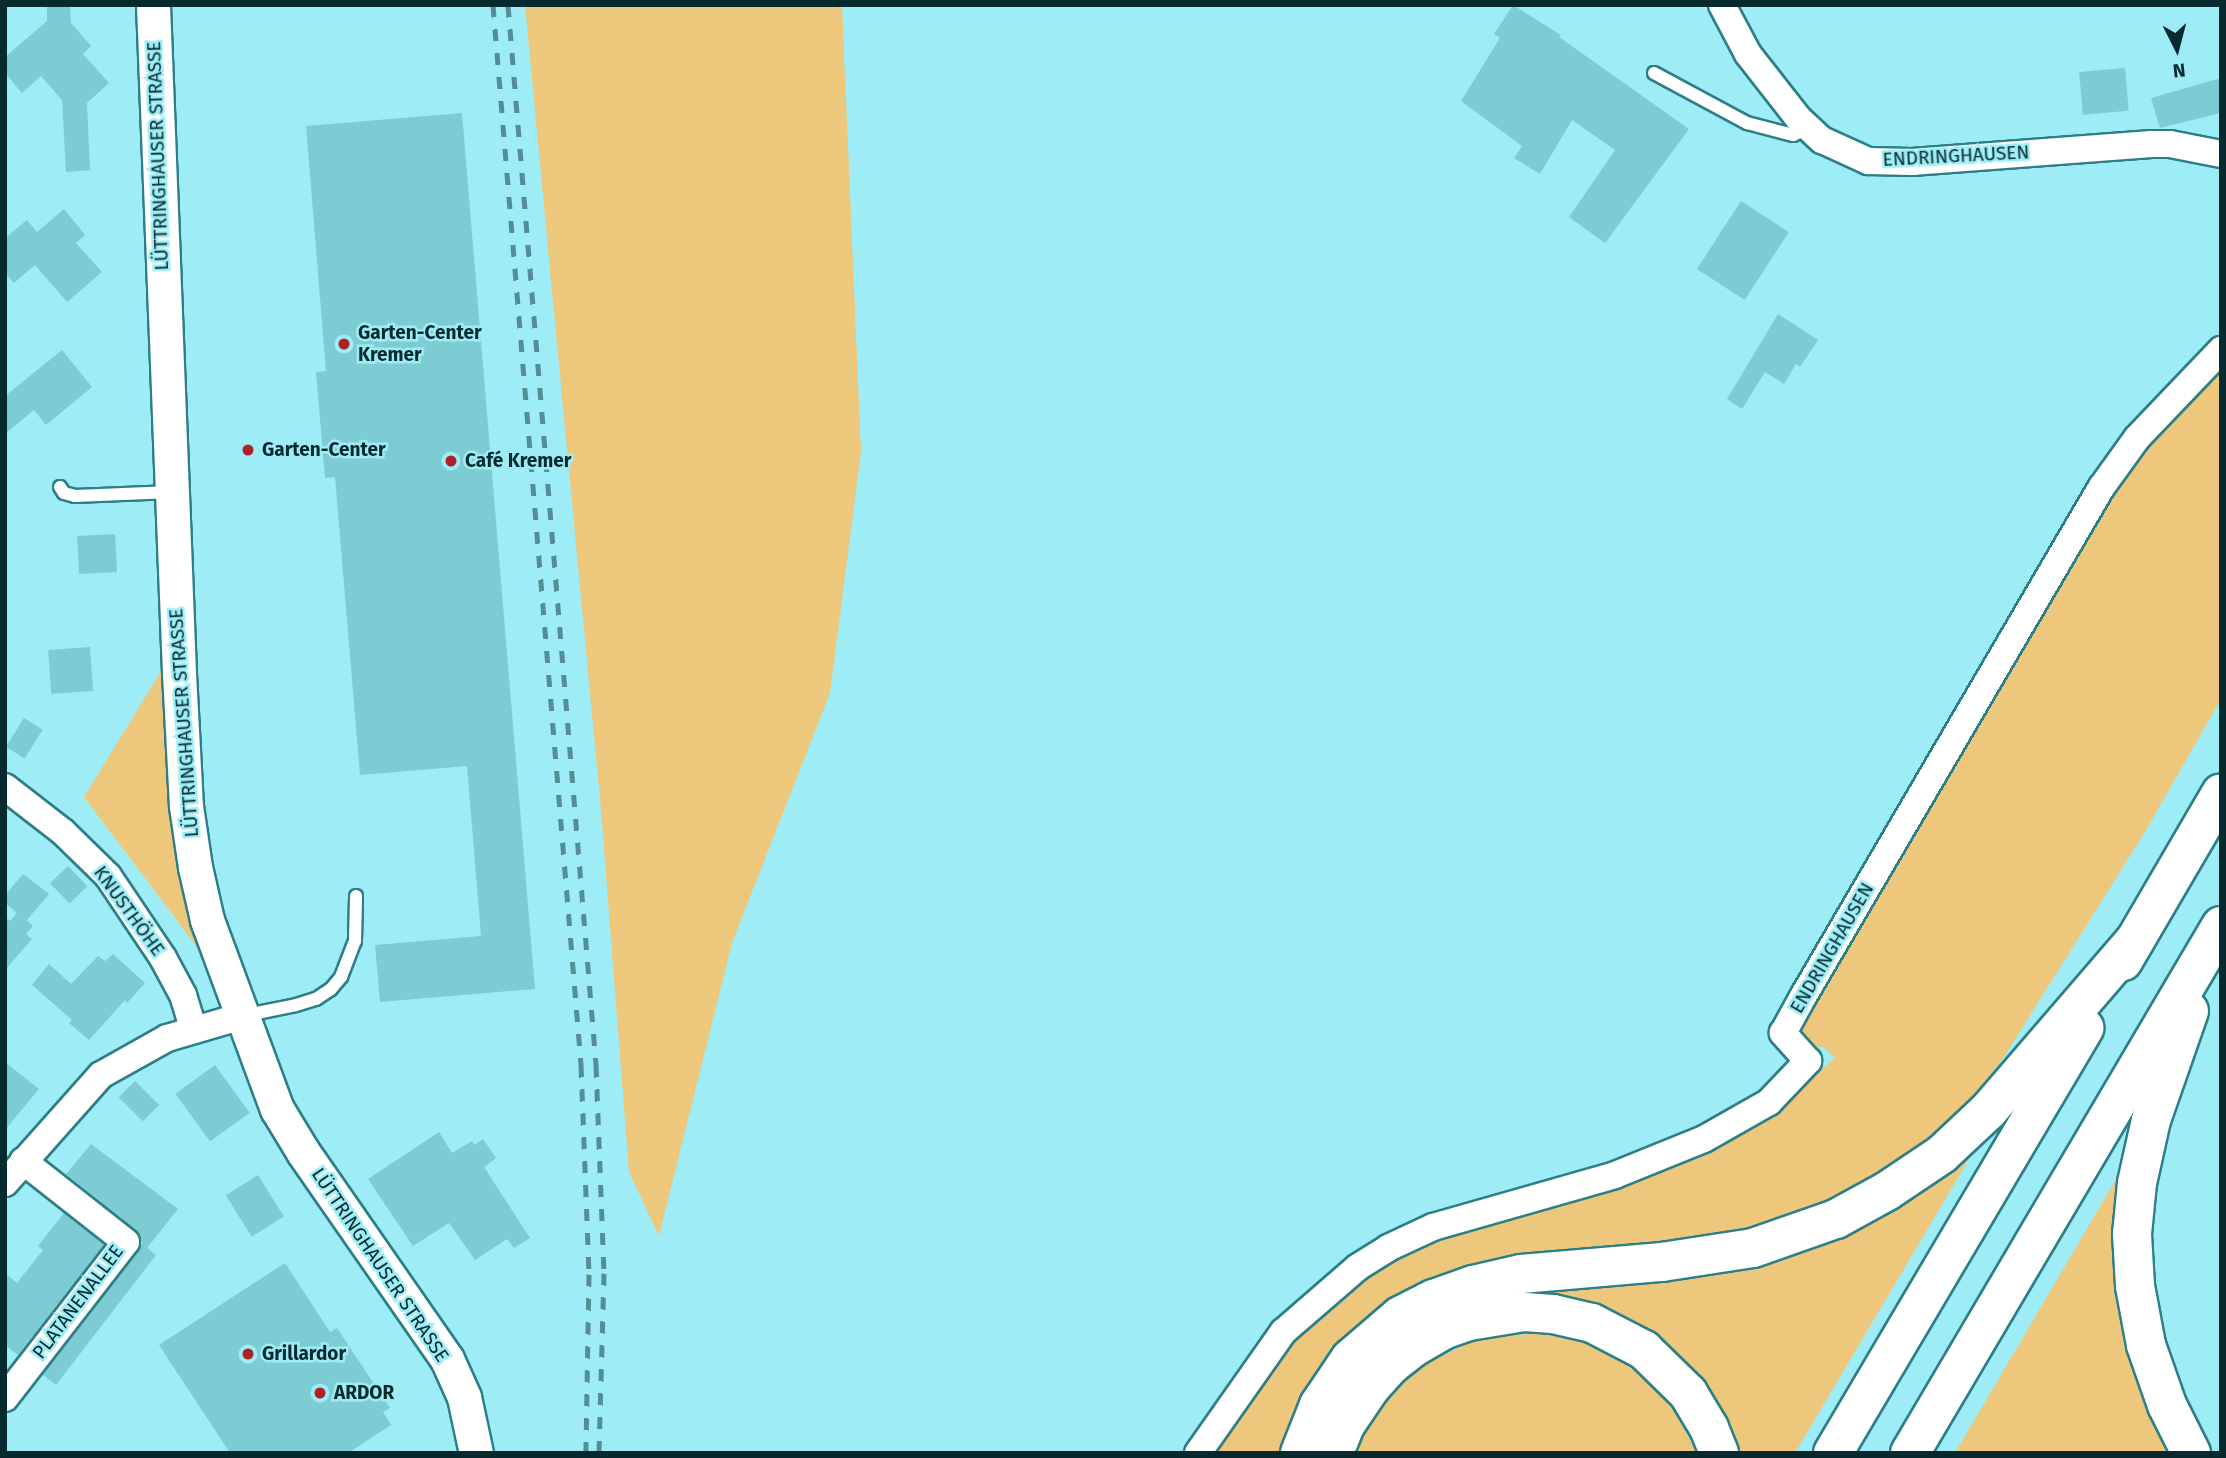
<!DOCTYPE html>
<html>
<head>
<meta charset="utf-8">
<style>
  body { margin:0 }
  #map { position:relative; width:2226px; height:1458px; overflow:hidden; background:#9eedf6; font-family:"Fira Sans",sans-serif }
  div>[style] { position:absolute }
  .green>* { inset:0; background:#ecc77c }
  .building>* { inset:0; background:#7dccd4; transform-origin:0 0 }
  .roads { filter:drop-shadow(2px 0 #2d7f87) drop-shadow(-2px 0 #2d7f87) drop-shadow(0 2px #2d7f87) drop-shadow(0 -2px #2d7f87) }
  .service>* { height:12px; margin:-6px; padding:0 6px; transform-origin:6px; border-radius:6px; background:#fff }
  .minor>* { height:26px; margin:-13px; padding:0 13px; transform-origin:13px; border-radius:13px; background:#fff }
  .tertiary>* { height:33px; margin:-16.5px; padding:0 16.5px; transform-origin:16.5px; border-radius:16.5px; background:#fff }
  .motorway>* { height:38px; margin:-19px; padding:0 19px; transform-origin:19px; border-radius:19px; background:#fff }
  .rail>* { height:5px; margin-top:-2.5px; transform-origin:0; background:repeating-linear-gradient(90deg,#548e94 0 12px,transparent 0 24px) }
  .dots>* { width:19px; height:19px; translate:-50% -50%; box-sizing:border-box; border:4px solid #9eedf6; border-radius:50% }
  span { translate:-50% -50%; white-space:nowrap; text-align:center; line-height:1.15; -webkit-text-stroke:5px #9eedf6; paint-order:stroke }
  .street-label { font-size:19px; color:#072a2e }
  .poi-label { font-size:19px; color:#072a2e; font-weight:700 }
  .left { translate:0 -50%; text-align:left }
  .frame { position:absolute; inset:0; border:7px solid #072a2e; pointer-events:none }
  .north { position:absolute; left:2142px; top:14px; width:70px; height:70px; -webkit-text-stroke:5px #9eedf6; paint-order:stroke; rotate:174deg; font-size:19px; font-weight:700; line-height:28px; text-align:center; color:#072a2e }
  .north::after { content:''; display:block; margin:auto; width:24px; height:32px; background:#072a2e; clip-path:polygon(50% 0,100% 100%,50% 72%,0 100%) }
</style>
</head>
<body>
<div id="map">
  <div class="green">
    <div style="clip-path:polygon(525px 5px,842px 5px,861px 452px,830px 693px,732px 943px,659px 1236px,629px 1172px,601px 810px)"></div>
    <div style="clip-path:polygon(2221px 357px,2221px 699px,2145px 832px,2004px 1057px,1959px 1115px,1911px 1159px,1805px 1215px,1750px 1234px,1570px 1254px,1286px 1453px,1209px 1453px,1285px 1347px,1361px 1276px,1427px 1240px,1764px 1118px,1835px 1058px,1822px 1046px,1813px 1049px,1799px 1036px,1800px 1021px,2120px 470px)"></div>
    <div style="clip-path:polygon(163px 668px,182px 876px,199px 950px,84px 797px)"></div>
    <div style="clip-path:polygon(1975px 1149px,1795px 1453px,1729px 1453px,1704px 1397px,1508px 1302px,1456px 1302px,1663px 1273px)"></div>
    <div style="clip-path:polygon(2132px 1152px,2180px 1453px,1955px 1453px)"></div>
    <div style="clip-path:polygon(1542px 1333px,1590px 1343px,1632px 1365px,1671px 1405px,1697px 1453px,1347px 1453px,1359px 1427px,1404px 1379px,1424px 1365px,1467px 1344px,1493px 1337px)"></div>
  </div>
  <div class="building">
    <div style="clip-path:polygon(47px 5px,70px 5px,71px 23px,91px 46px,83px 54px,109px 83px,87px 103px,90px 170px,66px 172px,62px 100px,41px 76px,22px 93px,5px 73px,5px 57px,47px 21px)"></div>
    <div style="clip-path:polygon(1513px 5px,1561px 35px,1559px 37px,1689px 129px,1605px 243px,1569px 217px,1615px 150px,1572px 120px,1540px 174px,1514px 158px,1522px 146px,1461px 101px,1500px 38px,1494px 34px)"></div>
    <div style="left:2125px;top:68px;width:43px;height:46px;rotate:85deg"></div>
    <div style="clip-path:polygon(2221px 78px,2221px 113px,2160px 128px,2151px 98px)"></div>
    <div style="clip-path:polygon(462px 113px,535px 989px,380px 1002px,375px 945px,481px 936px,467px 766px,360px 775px,335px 477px,325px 478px,316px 372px,326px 371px,306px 126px)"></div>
    <div style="left:1741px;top:201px;width:57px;height:81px;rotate:33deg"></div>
    <div style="clip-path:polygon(64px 209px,85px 235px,76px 243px,102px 272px,67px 302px,35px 265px,14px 283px,5px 273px,5px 238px,27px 220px,37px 232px)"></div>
    <div style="clip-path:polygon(1778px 314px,1818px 340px,1800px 367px,1796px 364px,1784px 384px,1765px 372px,1742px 409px,1727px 399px)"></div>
    <div style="clip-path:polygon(62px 350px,92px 387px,46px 425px,34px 410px,5px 434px,5px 396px)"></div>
    <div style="left:115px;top:534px;width:38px;height:38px;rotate:87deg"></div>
    <div style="left:90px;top:647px;width:44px;height:42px;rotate:86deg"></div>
    <div style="left:24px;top:718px;width:22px;height:34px;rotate:32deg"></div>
    <div style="left:68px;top:866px;width:28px;height:25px;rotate:46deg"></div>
    <div style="clip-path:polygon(23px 874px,49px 894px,27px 920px,33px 926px,26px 934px,32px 939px,5px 970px,5px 917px,10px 921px,17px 913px,5px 903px,5px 895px)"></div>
    <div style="clip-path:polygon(113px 954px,145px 983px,127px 1003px,125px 1000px,89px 1040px,69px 1023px,72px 1020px,32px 985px,49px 964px,71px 984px,98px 956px,105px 961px)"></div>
    <div style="clip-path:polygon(5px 1062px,39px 1089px,5px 1130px)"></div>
    <div style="left:215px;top:1065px;width:59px;height:49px;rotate:54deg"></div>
    <div style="left:135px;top:1081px;width:34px;height:23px;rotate:45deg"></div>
    <div style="clip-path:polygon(439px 1132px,452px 1153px,472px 1141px,474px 1145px,483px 1139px,496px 1158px,484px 1167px,530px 1238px,514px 1248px,507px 1239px,475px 1260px,449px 1223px,413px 1246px,368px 1179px)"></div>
    <div style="clip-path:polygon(91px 1144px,178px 1209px,147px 1248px,156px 1255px,56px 1385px,43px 1375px,142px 1243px,136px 1230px,66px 1174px)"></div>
    <div style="left:258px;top:1175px;width:49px;height:38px;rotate:58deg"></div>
    <div style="clip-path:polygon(64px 1213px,104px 1245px,18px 1355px,5px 1345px,5px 1273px,17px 1283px,43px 1250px,38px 1246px)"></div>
    <div style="clip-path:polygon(285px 1263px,330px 1332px,337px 1328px,390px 1408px,383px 1412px,391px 1425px,348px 1453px,230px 1453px,159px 1345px)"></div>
  </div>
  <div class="roads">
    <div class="service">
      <div style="left:1654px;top:73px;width:106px;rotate:28.3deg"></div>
      <div style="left:1747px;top:123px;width:48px;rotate:14.6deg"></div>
      <div style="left:1793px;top:135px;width:17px;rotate:-24deg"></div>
      <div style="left:60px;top:487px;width:7px;rotate:56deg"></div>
      <div style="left:64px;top:493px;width:11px;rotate:15deg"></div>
      <div style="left:75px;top:496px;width:97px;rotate:-2.4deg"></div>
      <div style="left:242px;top:1016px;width:55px;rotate:-11.5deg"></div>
      <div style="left:296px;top:1005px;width:21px;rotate:-17deg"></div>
      <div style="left:316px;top:999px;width:18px;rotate:-34deg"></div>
      <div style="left:331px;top:989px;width:16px;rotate:-50deg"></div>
      <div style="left:341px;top:977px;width:39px;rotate:-69deg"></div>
      <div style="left:355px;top:941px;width:45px;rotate:-88.7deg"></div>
    </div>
    <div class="minor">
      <div style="left:1722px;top:5px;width:55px;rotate:62deg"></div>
      <div style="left:1748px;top:54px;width:81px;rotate:52deg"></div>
      <div style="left:1798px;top:118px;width:33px;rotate:43deg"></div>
      <div style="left:1822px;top:140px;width:51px;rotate:24.5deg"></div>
      <div style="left:1868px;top:161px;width:44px;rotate:1.3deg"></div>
      <div style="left:1912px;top:162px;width:240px;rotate:-4.3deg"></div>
      <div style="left:2151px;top:144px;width:19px"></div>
      <div style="left:2170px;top:144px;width:52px;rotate:11.1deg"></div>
      <div style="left:5px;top:787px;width:73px;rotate:37.8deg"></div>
      <div style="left:63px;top:832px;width:63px;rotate:44.4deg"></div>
      <div style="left:108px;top:876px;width:99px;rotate:56.1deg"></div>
      <div style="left:163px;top:958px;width:42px;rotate:61.6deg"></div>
      <div style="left:183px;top:995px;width:34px;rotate:73deg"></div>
      <div style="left:5px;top:1183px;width:144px;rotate:-48.4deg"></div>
      <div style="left:101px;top:1075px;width:76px;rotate:-29.3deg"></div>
      <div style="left:167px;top:1038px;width:78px;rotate:-16.3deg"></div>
      <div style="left:5px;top:1398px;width:197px;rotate:-52.2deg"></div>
      <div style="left:126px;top:1242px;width:131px;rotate:-141.8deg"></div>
      <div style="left:1198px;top:1453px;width:148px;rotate:-54.9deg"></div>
      <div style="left:1283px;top:1332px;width:99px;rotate:-40.9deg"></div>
      <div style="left:1358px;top:1267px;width:36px;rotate:-32deg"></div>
      <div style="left:1388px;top:1248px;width:50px;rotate:-25deg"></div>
      <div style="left:1433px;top:1227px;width:189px;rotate:-15.9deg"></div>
      <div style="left:1615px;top:1175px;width:96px;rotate:-22deg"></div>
      <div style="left:1704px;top:1139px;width:75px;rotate:-29.6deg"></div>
      <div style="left:1769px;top:1102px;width:57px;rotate:-46.4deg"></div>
      <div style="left:1808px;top:1061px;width:38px;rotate:-132deg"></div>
      <div style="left:1783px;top:1033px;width:43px;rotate:-61.1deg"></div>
      <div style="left:1804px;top:995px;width:588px;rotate:-59.64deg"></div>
      <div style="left:2101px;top:488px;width:62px;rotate:-54.2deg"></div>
      <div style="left:2137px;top:438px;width:122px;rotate:-46.3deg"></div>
    </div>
    <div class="tertiary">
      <div style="left:153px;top:5px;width:669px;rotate:87.77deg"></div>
      <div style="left:179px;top:673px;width:133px;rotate:87deg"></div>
      <div style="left:186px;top:806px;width:62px;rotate:81.6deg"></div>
      <div style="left:195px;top:867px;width:54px;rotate:77.2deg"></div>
      <div style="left:207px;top:920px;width:202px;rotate:69.7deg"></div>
      <div style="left:277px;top:1109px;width:50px;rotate:58.8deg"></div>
      <div style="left:303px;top:1152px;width:252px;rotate:55.2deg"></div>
      <div style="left:447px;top:1359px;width:42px;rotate:65.9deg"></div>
      <div style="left:464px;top:1397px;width:57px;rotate:77.9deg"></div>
    </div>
    <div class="motorway">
      <div style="left:2123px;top:961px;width:194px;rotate:-59.7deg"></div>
      <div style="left:2189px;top:1011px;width:115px;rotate:109.2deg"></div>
      <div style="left:2151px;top:1120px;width:65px;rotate:102.5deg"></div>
      <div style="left:2137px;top:1183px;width:51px;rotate:95.6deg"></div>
      <div style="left:2132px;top:1234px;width:52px;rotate:86.7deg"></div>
      <div style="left:2135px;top:1286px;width:60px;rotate:79.4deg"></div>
      <div style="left:2146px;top:1345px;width:64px;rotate:70.7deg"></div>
      <div style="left:2167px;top:1405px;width:54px;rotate:63.4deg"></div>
      <div style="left:1300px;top:1453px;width:52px;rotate:-68.4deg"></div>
      <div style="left:1319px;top:1405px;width:55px;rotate:-56deg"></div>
      <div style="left:1350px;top:1359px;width:66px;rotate:-40.7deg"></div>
      <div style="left:1400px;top:1316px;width:38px;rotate:-27deg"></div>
      <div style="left:1434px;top:1299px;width:41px;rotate:-19.7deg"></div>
      <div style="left:1473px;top:1285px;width:49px;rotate:-12.9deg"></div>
      <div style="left:1521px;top:1274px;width:142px;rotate:-4.9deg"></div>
      <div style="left:1662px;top:1262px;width:92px;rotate:-8.7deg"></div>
      <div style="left:1753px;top:1248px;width:88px;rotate:-19.3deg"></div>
      <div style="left:1836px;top:1219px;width:58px;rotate:-28.8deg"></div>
      <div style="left:1887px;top:1191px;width:66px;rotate:-33.9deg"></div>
      <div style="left:1942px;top:1154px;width:63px;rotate:-43.1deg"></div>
      <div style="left:1988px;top:1111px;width:225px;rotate:-49.3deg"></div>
      <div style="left:1334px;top:1453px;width:31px;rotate:-68deg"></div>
      <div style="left:1346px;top:1424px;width:45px;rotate:-56deg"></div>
      <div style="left:1371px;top:1387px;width:30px;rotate:-48deg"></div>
      <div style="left:1391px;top:1365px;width:29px;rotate:-38deg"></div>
      <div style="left:1414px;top:1347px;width:34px;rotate:-30deg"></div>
      <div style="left:1443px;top:1330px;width:28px;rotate:-19deg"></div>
      <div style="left:1469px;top:1321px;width:56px;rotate:-9.3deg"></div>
      <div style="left:1524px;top:1312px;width:29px;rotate:4deg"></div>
      <div style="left:1553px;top:1314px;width:40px;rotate:13deg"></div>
      <div style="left:1592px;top:1323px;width:59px;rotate:27.4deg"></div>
      <div style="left:1644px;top:1350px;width:62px;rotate:44.3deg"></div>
      <div style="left:1688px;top:1393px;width:41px;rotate:59deg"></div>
      <div style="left:1709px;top:1428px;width:27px;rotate:68deg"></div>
      <div style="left:1833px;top:1453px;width:494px;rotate:-59.4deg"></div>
      <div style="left:1910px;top:1453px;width:612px;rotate:-59.45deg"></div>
    </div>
  </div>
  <div class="rail">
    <div style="left:493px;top:5px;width:1064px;rotate:85.25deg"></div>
    <div style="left:581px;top:1065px;width:209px;rotate:87.8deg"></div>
    <div style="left:589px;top:1274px;width:179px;rotate:91deg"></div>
    <div style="left:508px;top:5px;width:1064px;rotate:85.25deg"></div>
    <div style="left:596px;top:1065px;width:208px;rotate:87.8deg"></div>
    <div style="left:604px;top:1273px;width:180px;rotate:91.6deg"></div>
  </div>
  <div class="dots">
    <div style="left:344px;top:344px;background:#b11f27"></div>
    <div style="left:248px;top:450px;background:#b11f27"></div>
    <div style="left:451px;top:461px;background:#b11f27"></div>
    <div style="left:248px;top:1354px;background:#b11f27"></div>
    <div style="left:320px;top:1393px;background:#b11f27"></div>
  </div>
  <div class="street-label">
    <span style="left:158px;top:156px;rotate:-92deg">LÜTTRINGHAUSER STRASSE</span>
    <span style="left:1956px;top:156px;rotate:-3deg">ENDRINGHAUSEN</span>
    <span style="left:184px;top:723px;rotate:-94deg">LÜTTRINGHAUSER STRASSE</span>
    <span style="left:129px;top:911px;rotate:54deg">KNUSTHÖHE</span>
    <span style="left:1832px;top:948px;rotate:-60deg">ENDRINGHAUSEN</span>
    <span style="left:380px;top:1265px;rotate:56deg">LÜTTRINGHAUSER STRASSE</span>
    <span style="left:78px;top:1302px;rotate:-53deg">PLATANENALLEE</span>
  </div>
  <div class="poi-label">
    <span class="left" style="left:358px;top:344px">Garten-Center<br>Kremer</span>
    <span class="left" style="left:262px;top:450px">Garten-Center</span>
    <span class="left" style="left:465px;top:461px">Café Kremer</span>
    <span class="left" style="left:262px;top:1354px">Grillardor</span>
    <span class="left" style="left:334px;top:1393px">ARDOR</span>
  </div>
  <div class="frame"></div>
  <div class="north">N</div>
</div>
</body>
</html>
